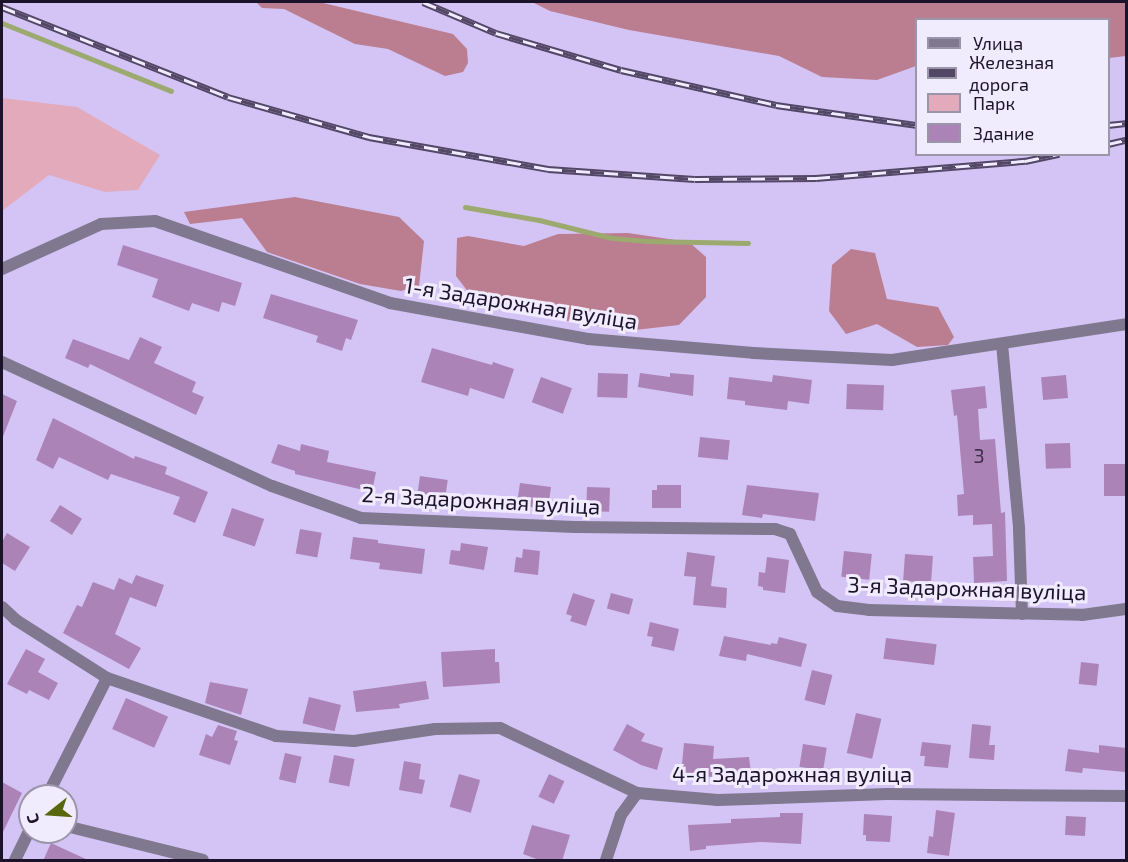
<!DOCTYPE html>
<html>
<head>
<meta charset="utf-8">
<style>
  body { margin:0 }
  #map { position:relative; width:1128px; height:862px; overflow:hidden; background:#d4c4f6; font-family:"Exo 2",sans-serif }
  div>[style] { position:absolute }
  .green>* { inset:0; background:#e3aabb }
  .forest>* { inset:0; background:#bb7d90 }
  .stream>* { height:5px; margin:-2.5px; padding:0 2.5px; transform-origin:2.5px; border-radius:2.5px; background:#9ca96f }
  .building>* { inset:0; background:#ac83b6; transform-origin:0 0 }
  .minor>* { height:12px; margin:-6px; padding:0 6px; transform-origin:6px; border-radius:6px; background:#7f788f }
  .rail>* { height:7px; margin-top:-3.5px; transform-origin:0; background:repeating-linear-gradient(90deg,#f1ebfe 0 14px,#524866 0 28px); box-sizing:border-box; border-block:2px solid #524866 }
  span { translate:-50% -50%; white-space:nowrap; text-align:center; line-height:1.15; -webkit-text-stroke:6px #f1ebfe; paint-order:stroke }
  .number-label { font-size:20px; color:#3f2f4c }
  .number-label span { -webkit-text-stroke-width:0 }
  .street-label { font-size:22px; color:#1b1329 }
  .frame { position:absolute; inset:0; border:3px solid #1b1329; pointer-events:none }
  .legend { position:absolute; left:915px; top:18px; width:195px; height:138px; box-sizing:border-box; background:#f1ebfe; border:2px solid #9b95a9; margin:0; padding:8px 10px; list-style:none; font-size:18px; color:#1b1329 }
  .legend li { display:flex; align-items:center; gap:12px; height:30px }
  .legend b { width:30px; border:2px solid #9b95a9 }
  .north { position:absolute; left:18px; top:784px; width:60px; height:60px; box-sizing:border-box; background:#f1ebfe; border:2px solid #9b95a9; border-radius:50%; rotate:253deg; font-size:16px; font-weight:700; line-height:24px; text-align:center; color:#1b1329 }
  .north::after { content:''; display:block; margin:auto; width:21px; height:27px; background:#58660e; clip-path:polygon(50% 0,100% 100%,50% 72%,0 100%) }
</style>
</head>
<body>
<div id="map">
  <div class="green">
    <div style="clip-path:polygon(2px 98px,77px 107px,160px 155px,138px 190px,105px 192px,49px 175px,2px 211px)"></div>
  </div>
  <div class="forest">
    <div style="clip-path:polygon(256px 2px,319px 2px,453px 34px,467px 49px,468px 63px,463px 72px,445px 76px,388px 49px,355px 44px,284px 9px,262px 8px)"></div>
    <div style="clip-path:polygon(532px 2px,1126px 2px,1126px 56px,1109px 58px,1108px 20px,916px 20px,916px 66px,877px 80px,822px 77px,779px 56px,629px 30px,550px 11px)"></div>
    <div style="clip-path:polygon(295px 197px,399px 217px,424px 241px,419px 286px,401px 291px,360px 284px,267px 252px,242px 218px,190px 224px,184px 212px)"></div>
    <div style="clip-path:polygon(628px 233px,689px 242px,706px 257px,706px 297px,679px 325px,626px 331px,479px 306px,456px 276px,457px 238px,468px 236px,524px 246px,558px 234px)"></div>
    <div style="clip-path:polygon(851px 249px,875px 253px,887px 299px,938px 307px,954px 337px,948px 345px,917px 347px,877px 324px,846px 334px,829px 311px,832px 265px)"></div>
  </div>
  <div class="stream">
    <div style="left:2px;top:23px;width:182px;rotate:21.9deg"></div>
    <div style="left:465px;top:207px;width:75px;rotate:10deg"></div>
    <div style="left:539px;top:220px;width:75px;rotate:13.9deg"></div>
    <div style="left:612px;top:238px;width:33px;rotate:5deg"></div>
    <div style="left:645px;top:241px;width:103px;rotate:1.1deg"></div>
  </div>
  <div class="building">
    <div style="clip-path:polygon(123px 245px,242px 283px,235px 306px,222px 302px,219px 312px,192px 303px,189px 311px,152px 297px,158px 279px,117px 265px)"></div>
    <div style="clip-path:polygon(271px 294px,358px 320px,351px 340px,346px 338px,342px 351px,316px 342px,318px 336px,263px 318px)"></div>
    <div style="clip-path:polygon(140px 337px,162px 347px,154px 363px,196px 382px,192px 392px,204px 397px,196px 415px,90px 364px,88px 368px,65px 358px,73px 339px,129px 360px)"></div>
    <div style="clip-path:polygon(432px 348px,492px 365px,493px 362px,514px 369px,504px 399px,470px 388px,468px 396px,421px 382px)"></div>
    <div style="left:598px;top:373px;width:30px;height:24px;rotate:2deg"></div>
    <div style="clip-path:polygon(640px 373px,670px 377px,670px 373px,694px 375px,693px 396px,638px 387px)"></div>
    <div style="clip-path:polygon(773px 375px,812px 380px,809px 404px,788px 401px,787px 410px,745px 405px,745px 401px,727px 399px,729px 377px,772px 382px)"></div>
    <div style="left:1066px;top:375px;width:23px;height:25px;rotate:85deg"></div>
    <div style="left:541px;top:377px;width:33px;height:27px;rotate:20deg"></div>
    <div style="left:847px;top:384px;width:37px;height:25px;rotate:2deg"></div>
    <div style="clip-path:polygon(985px 386px,987px 408px,978px 409px,980px 440px,995px 439px,1001px 513px,1005px 512px,1007px 581px,974px 583px,973px 557px,993px 556px,992px 524px,973px 525px,973px 515px,958px 516px,957px 495px,964px 494px,957px 415px,954px 416px,951px 390px)"></div>
    <div style="clip-path:polygon(2px 394px,17px 401px,2px 439px)"></div>
    <div style="clip-path:polygon(53px 418px,134px 459px,135px 456px,167px 467px,165px 474px,208px 492px,195px 523px,173px 514px,180px 497px,111px 474px,108px 480px,59px 457px,53px 469px,36px 460px)"></div>
    <div style="left:700px;top:437px;width:30px;height:20px;rotate:6deg"></div>
    <div style="left:1070px;top:443px;width:25px;height:25px;rotate:88deg"></div>
    <div style="clip-path:polygon(278px 444px,300px 451px,301px 444px,329px 451px,327px 462px,376px 472px,372px 492px,295px 474px,295px 471px,271px 463px)"></div>
    <div style="left:1126px;top:464px;width:32px;height:22px;rotate:90deg"></div>
    <div style="left:420px;top:476px;width:28px;height:22px;rotate:8deg"></div>
    <div style="clip-path:polygon(520px 483px,551px 487px,548px 509px,522px 506px,523px 498px,518px 497px)"></div>
    <div style="clip-path:polygon(657px 485px,681px 485px,681px 508px,652px 508px,652px 490px,657px 490px)"></div>
    <div style="clip-path:polygon(747px 485px,819px 493px,815px 521px,763px 514px,762px 518px,742px 515px)"></div>
    <div style="left:587px;top:487px;width:23px;height:24px;rotate:2deg"></div>
    <div style="left:60px;top:505px;width:26px;height:19px;rotate:32deg"></div>
    <div style="left:232px;top:508px;width:34px;height:29px;rotate:19deg"></div>
    <div style="left:300px;top:529px;width:22px;height:25px;rotate:10deg"></div>
    <div style="clip-path:polygon(7px 533px,30px 547px,15px 571px,2px 563px,2px 542px)"></div>
    <div style="clip-path:polygon(353px 537px,378px 540px,378px 543px,425px 549px,422px 574px,379px 569px,380px 563px,350px 559px)"></div>
    <div style="clip-path:polygon(461px 543px,488px 547px,484px 570px,449px 564px,451px 550px,460px 551px)"></div>
    <div style="clip-path:polygon(523px 549px,540px 551px,538px 575px,514px 572px,516px 557px,522px 558px)"></div>
    <div style="left:844px;top:551px;width:28px;height:26px;rotate:6deg"></div>
    <div style="clip-path:polygon(687px 552px,715px 556px,711px 586px,727px 588px,726px 608px,693px 605px,696px 577px,684px 576px)"></div>
    <div style="left:905px;top:554px;width:28px;height:27px;rotate:4deg"></div>
    <div style="clip-path:polygon(767px 557px,789px 560px,785px 593px,763px 590px,763px 587px,758px 586px,759px 572px,765px 573px)"></div>
    <div style="clip-path:polygon(136px 575px,164px 585px,156px 607px,130px 597px,115px 634px,141px 648px,129px 669px,63px 633px,77px 605px,82px 607px,93px 582px,114px 590px,119px 578px,132px 584px)"></div>
    <div style="clip-path:polygon(573px 593px,595px 600px,586px 626px,570px 621px,572px 616px,566px 614px)"></div>
    <div style="left:611px;top:593px;width:23px;height:16px;rotate:15deg"></div>
    <div style="clip-path:polygon(650px 622px,679px 629px,674px 651px,651px 646px,653px 637px,647px 636px)"></div>
    <div style="clip-path:polygon(724px 636px,771px 645px,771px 643px,777px 644px,779px 637px,807px 644px,801px 667px,747px 654px,746px 661px,719px 656px)"></div>
    <div style="left:886px;top:638px;width:51px;height:21px;rotate:7deg"></div>
    <div style="clip-path:polygon(26px 649px,45px 659px,38px 672px,58px 683px,49px 700px,29px 690px,27px 694px,7px 684px)"></div>
    <div style="clip-path:polygon(495px 649px,495px 662px,499px 662px,500px 683px,443px 687px,441px 652px)"></div>
    <div style="left:1081px;top:662px;width:18px;height:22px;rotate:6deg"></div>
    <div style="left:812px;top:670px;width:21px;height:31px;rotate:14deg"></div>
    <div style="clip-path:polygon(426px 681px,429px 699px,399px 704px,400px 708px,356px 712px,353px 691px)"></div>
    <div style="clip-path:polygon(210px 682px,248px 689px,241px 715px,205px 703px)"></div>
    <div style="left:309px;top:697px;width:33px;height:27px;rotate:14deg"></div>
    <div style="left:126px;top:698px;width:46px;height:34px;rotate:24deg"></div>
    <div style="left:856px;top:713px;width:26px;height:41px;rotate:13deg"></div>
    <div style="clip-path:polygon(627px 724px,645px 734px,641px 741px,663px 748px,657px 770px,641px 765px,613px 750px)"></div>
    <div style="clip-path:polygon(972px 724px,991px 726px,989px 745px,995px 745px,994px 760px,969px 758px)"></div>
    <div style="clip-path:polygon(218px 725px,237px 731px,234px 740px,238px 741px,230px 765px,199px 755px,206px 734px,212px 737px)"></div>
    <div style="clip-path:polygon(922px 742px,951px 745px,948px 768px,924px 766px,925px 756px,920px 756px)"></div>
    <div style="clip-path:polygon(684px 743px,714px 746px,713px 759px,749px 757px,751px 773px,712px 777px,681px 775px)"></div>
    <div style="left:803px;top:744px;width:24px;height:23px;rotate:9deg"></div>
    <div style="clip-path:polygon(1099px 745px,1126px 748px,1125px 772px,1083px 768px,1082px 773px,1065px 771px,1068px 749px,1099px 753px)"></div>
    <div style="left:285px;top:753px;width:17px;height:27px;rotate:13deg"></div>
    <div style="left:334px;top:755px;width:21px;height:28px;rotate:11deg"></div>
    <div style="clip-path:polygon(404px 761px,421px 764px,419px 779px,425px 780px,422px 794px,399px 790px)"></div>
    <div style="left:459px;top:774px;width:22px;height:34px;rotate:16deg"></div>
    <div style="left:549px;top:774px;width:17px;height:25px;rotate:25deg"></div>
    <div style="clip-path:polygon(2px 782px,22px 793px,2px 834px)"></div>
    <div style="clip-path:polygon(936px 810px,955px 813px,949px 856px,927px 853px,929px 836px,933px 837px)"></div>
    <div style="clip-path:polygon(780px 813px,803px 813px,801px 844px,760px 842px,706px 846px,706px 849px,690px 851px,688px 825px,731px 823px,731px 819px,780px 817px)"></div>
    <div style="clip-path:polygon(864px 814px,892px 816px,890px 842px,866px 841px,866px 835px,863px 835px)"></div>
    <div style="left:1066px;top:816px;width:20px;height:19px;rotate:3deg"></div>
    <div style="clip-path:polygon(532px 825px,570px 835px,562px 861px,542px 861px,523px 854px)"></div>
    <div style="clip-path:polygon(51px 843px,90px 861px,43px 861px)"></div>
  </div>
  <div class="minor">
    <div style="left:2px;top:269px;width:109px;rotate:-24.4deg"></div>
    <div style="left:101px;top:224px;width:54px;rotate:-3.2deg"></div>
    <div style="left:155px;top:221px;width:249px;rotate:19.2deg"></div>
    <div style="left:390px;top:303px;width:201px;rotate:10.3deg"></div>
    <div style="left:588px;top:339px;width:166px;rotate:4.8deg"></div>
    <div style="left:753px;top:353px;width:139px;rotate:2.9deg"></div>
    <div style="left:892px;top:360px;width:237px;rotate:-8.7deg"></div>
    <div style="left:1002px;top:344px;width:186px;rotate:84.7deg"></div>
    <div style="left:1019px;top:529px;width:85px;rotate:88deg"></div>
    <div style="left:2px;top:362px;width:297px;rotate:24.7deg"></div>
    <div style="left:272px;top:486px;width:95px;rotate:19.8deg"></div>
    <div style="left:361px;top:518px;width:214px;rotate:2.4deg"></div>
    <div style="left:575px;top:527px;width:200px;rotate:0.6deg"></div>
    <div style="left:775px;top:529px;width:16px;rotate:18deg"></div>
    <div style="left:790px;top:534px;width:64px;rotate:65deg"></div>
    <div style="left:817px;top:592px;width:24px;rotate:35deg"></div>
    <div style="left:837px;top:606px;width:32px;rotate:7deg"></div>
    <div style="left:869px;top:610px;width:213px;rotate:1.3deg"></div>
    <div style="left:1082px;top:615px;width:44px;rotate:-7.8deg"></div>
    <div style="left:2px;top:607px;width:19px;rotate:43deg"></div>
    <div style="left:16px;top:620px;width:108px;rotate:32.5deg"></div>
    <div style="left:107px;top:678px;width:179px;rotate:18.9deg"></div>
    <div style="left:276px;top:736px;width:78px;rotate:3.7deg"></div>
    <div style="left:354px;top:741px;width:82px;rotate:-8.4deg"></div>
    <div style="left:435px;top:729px;width:65px;rotate:-0.9deg"></div>
    <div style="left:500px;top:728px;width:152px;rotate:25.4deg"></div>
    <div style="left:637px;top:793px;width:81px;rotate:4.9deg"></div>
    <div style="left:718px;top:800px;width:169px;rotate:-2deg"></div>
    <div style="left:887px;top:794px;width:239px;rotate:0.5deg"></div>
    <div style="left:47px;top:796px;width:132px;rotate:-63deg"></div>
    <div style="left:66px;top:826px;width:141px;rotate:13.9deg"></div>
    <div style="left:15px;top:860px;width:34px;rotate:-64deg"></div>
    <div style="left:606px;top:860px;width:47px;rotate:-71.6deg"></div>
    <div style="left:621px;top:815px;width:27px;rotate:-54deg"></div>
  </div>
  <div class="rail">
    <div style="left:423px;top:2px;width:79px;rotate:23deg"></div>
    <div style="left:496px;top:33px;width:130px;rotate:16.5deg"></div>
    <div style="left:621px;top:70px;width:159px;rotate:12.7deg"></div>
    <div style="left:776px;top:105px;width:141px;rotate:8.1deg"></div>
    <div style="left:2px;top:7px;width:243px;rotate:21.7deg"></div>
    <div style="left:228px;top:97px;width:147px;rotate:15.8deg"></div>
    <div style="left:369px;top:137px;width:182px;rotate:10.1deg"></div>
    <div style="left:548px;top:169px;width:147px;rotate:3.9deg"></div>
    <div style="left:695px;top:179px;width:121px;rotate:-0.5deg"></div>
    <div style="left:816px;top:178px;width:210px;rotate:-4.7deg"></div>
    <div style="left:1025px;top:161px;width:35px;rotate:-12deg"></div>
    <div style="left:1108px;top:125px;width:18px;rotate:-6deg"></div>
    <div style="left:1108px;top:144px;width:18px;rotate:-13deg"></div>
  </div>
  <div class="number-label">
    <span style="left:979px;top:455px">3</span>
  </div>
  <div class="street-label">
    <span style="left:521px;top:303px;rotate:9deg">1-я Задарожная вуліца</span>
    <span style="left:481px;top:500px;rotate:3deg">2-я Задарожная вуліца</span>
    <span style="left:967px;top:588px;rotate:2deg">3-я Задарожная вуліца</span>
    <span style="left:792px;top:774px">4-я Задарожная вуліца</span>
  </div>
  <div class="frame"></div>
  <ul class="legend">
  <li><b style="height:8px;background:#7f788f"></b>Улица</li>
  <li><b style="height:8px;background:#524866"></b>Железная дорога</li>
  <li><b style="height:16px;background:#e3aabb"></b>Парк</li>
  <li><b style="height:16px;background:#ac83b6"></b>Здание</li>
  </ul>
  <div class="north">С</div>
</div>
</body>
</html>
